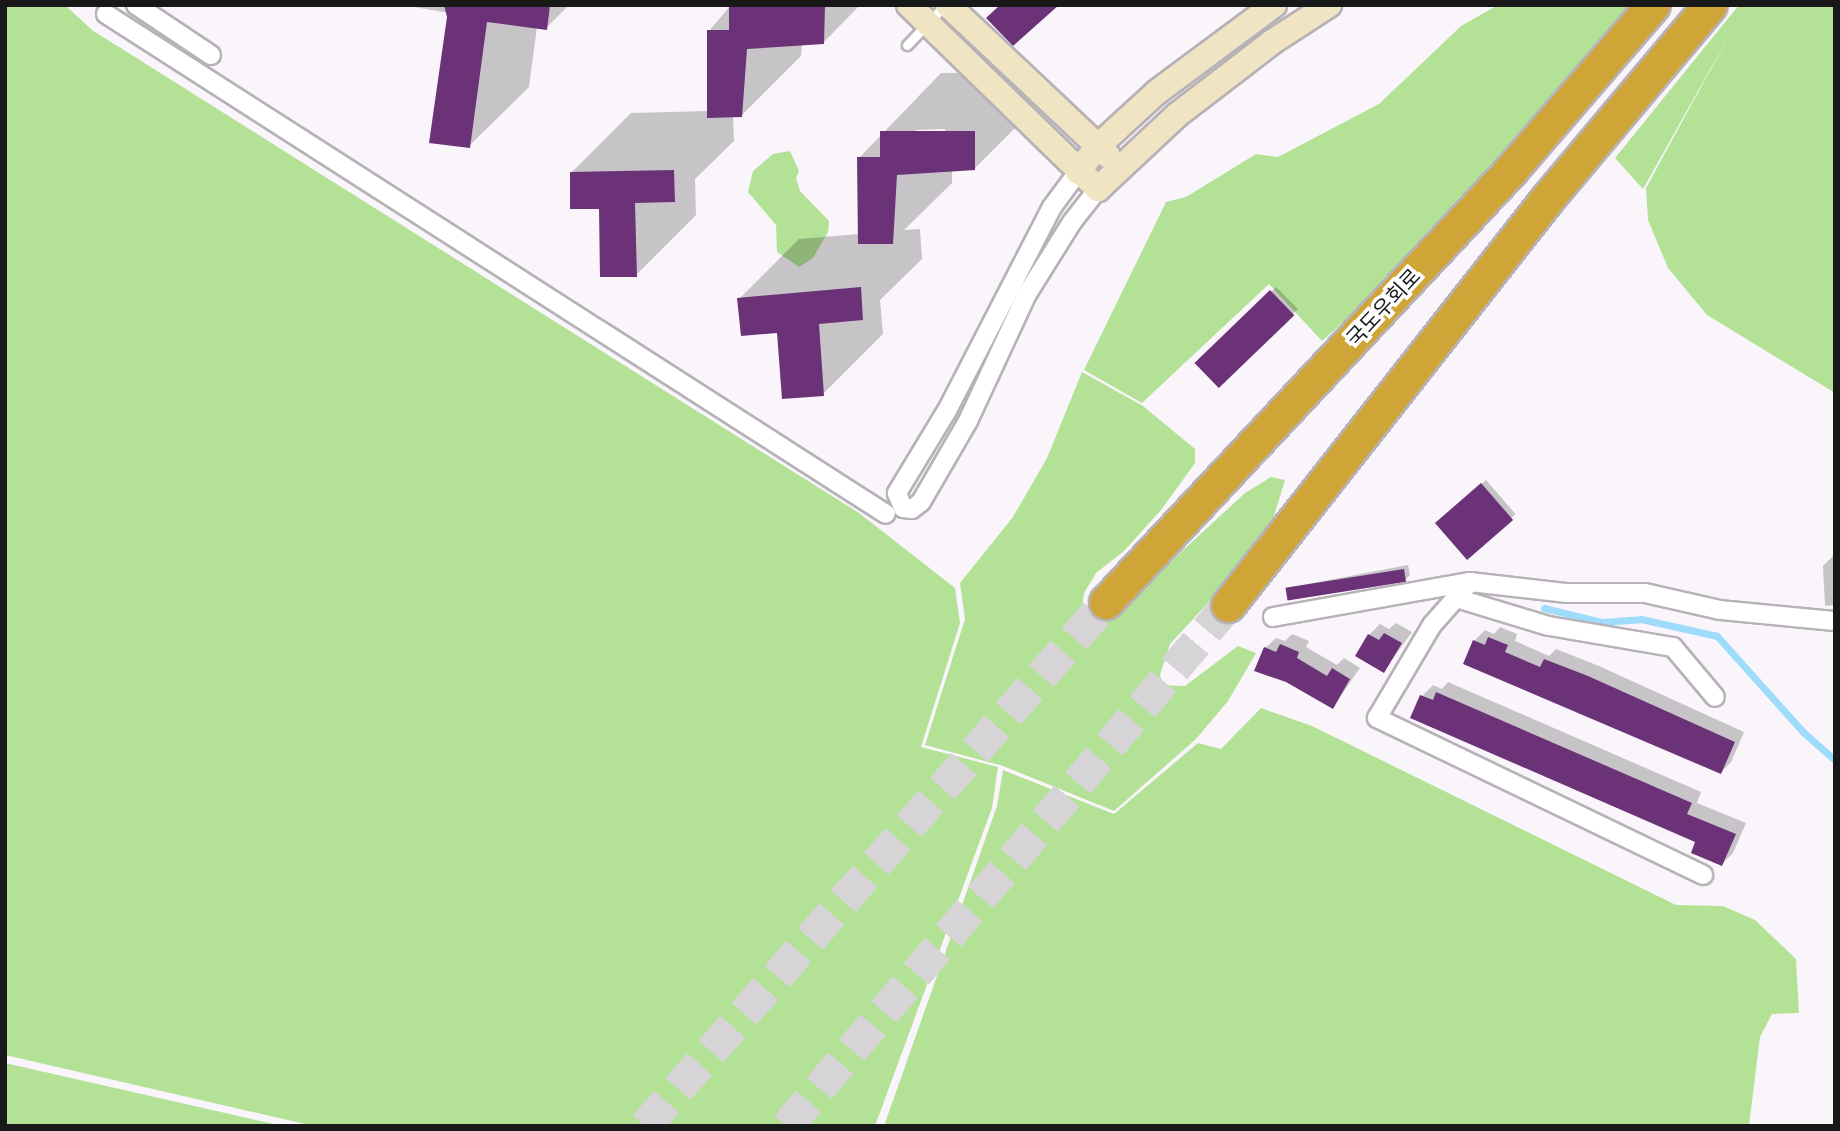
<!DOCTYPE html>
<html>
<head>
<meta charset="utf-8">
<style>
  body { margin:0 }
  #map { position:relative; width:1840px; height:1131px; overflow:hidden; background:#f9f5fa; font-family:Manrope,"Noto Sans KR",sans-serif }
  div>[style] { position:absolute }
  .green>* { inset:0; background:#b3e296 }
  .shadow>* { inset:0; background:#0003; transform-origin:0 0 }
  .stream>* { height:7px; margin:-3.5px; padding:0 3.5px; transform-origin:3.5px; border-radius:3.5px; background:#9fdbfb }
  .building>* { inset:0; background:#6b3277; transform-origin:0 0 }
  .highway-tunnel>* { height:33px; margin-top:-16.5px; transform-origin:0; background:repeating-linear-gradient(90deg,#d7d4d8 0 33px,transparent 0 50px) }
  .roads { filter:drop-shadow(2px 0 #b6b2b7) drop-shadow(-2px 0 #b6b2b7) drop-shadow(0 2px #b6b2b7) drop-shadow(0 -2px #b6b2b7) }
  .lane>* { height:9px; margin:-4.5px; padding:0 4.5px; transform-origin:4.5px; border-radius:4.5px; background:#fff }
  .street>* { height:18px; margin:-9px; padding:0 9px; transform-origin:9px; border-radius:9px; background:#fff }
  .secondary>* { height:24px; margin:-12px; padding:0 12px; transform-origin:12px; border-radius:12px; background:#f1e4c3 }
  .highway>* { height:33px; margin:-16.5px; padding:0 16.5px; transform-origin:16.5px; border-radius:16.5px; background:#cfa537 }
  span { translate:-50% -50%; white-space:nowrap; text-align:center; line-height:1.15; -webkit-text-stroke:7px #fff; paint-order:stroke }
  .street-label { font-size:21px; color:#191819 }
  .frame { position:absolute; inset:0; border:7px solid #191819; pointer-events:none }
</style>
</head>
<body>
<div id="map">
  <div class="green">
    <div style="clip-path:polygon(5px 5px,65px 5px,92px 30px,859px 513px,955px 588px,960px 623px,921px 747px,998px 767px,992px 808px,875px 1126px,314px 1126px,5px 1055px)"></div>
    <div style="clip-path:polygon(1498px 5px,1633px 5px,1384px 286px,1322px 341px,1269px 284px,1142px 403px,1084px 370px,1166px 202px,1186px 197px,1256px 154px,1278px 157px,1379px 104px,1461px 26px)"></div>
    <div style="clip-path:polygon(1739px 5px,1835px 5px,1835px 393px,1707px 315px,1668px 268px,1648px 220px,1646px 188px,1731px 32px,1643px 189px,1615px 158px)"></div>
    <div style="clip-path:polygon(790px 151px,799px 171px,796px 178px,800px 191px,829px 221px,828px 232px,813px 258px,799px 267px,777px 252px,776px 225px,748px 192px,753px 171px,773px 154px)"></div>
    <div style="clip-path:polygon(1082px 372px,1143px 406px,1195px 449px,1195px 463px,1161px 510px,1124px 551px,1096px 573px,1084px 593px,1082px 609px,1098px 620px,1113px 615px,1245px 493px,1271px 477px,1285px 480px,1273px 519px,1247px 561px,1170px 644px,1160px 675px,1163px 685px,1185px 686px,1238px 646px,1256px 653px,1228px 701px,1196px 739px,1114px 811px,1003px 766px,925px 745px,965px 619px,960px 583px,1013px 517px,1047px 458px)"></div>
    <div style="clip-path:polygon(1261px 708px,1312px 726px,1676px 905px,1723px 906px,1755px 920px,1796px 959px,1799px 1013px,1772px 1014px,1760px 1037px,1749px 1126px,884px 1126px,997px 806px,1003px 770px,1114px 814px,1198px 743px,1221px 749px)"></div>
    <div style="clip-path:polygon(5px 1063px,283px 1126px,5px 1126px)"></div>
  </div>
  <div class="shadow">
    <div style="clip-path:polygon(403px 5px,569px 5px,546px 28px,537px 27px,529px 87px,469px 146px,449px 13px)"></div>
    <div style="clip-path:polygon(731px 5px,860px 5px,824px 42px,802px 43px,801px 56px,741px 116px,733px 116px,734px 141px,695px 179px,696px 215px,636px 275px,601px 207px,572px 172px,631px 113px,709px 111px,709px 31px)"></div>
    <div style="clip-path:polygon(evenodd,1034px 72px,1034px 109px,974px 169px,952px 170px,952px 183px,904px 230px,920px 229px,922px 259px,880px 300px,883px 334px,823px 394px,779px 331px,739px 299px,799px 239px,859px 234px,859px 158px,941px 73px,1034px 72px,945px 129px,945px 133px,916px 133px,916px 130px,945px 129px)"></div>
    <div style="left:1276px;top:287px;width:31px;height:110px;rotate:45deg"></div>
    <div style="left:1486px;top:480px;width:45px;height:59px;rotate:49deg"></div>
    <div style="clip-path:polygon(1834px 555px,1835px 605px,1825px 606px,1823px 566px)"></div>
    <div style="clip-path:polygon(1408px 565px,1410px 575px,1405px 580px,1288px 592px,1292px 587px)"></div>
    <div style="clip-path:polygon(1396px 623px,1412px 632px,1384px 671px,1369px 635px,1380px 624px,1389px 629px)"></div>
    <div style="clip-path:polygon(1500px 627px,1517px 634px,1515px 641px,1549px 656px,1556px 649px,1599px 666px,1744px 732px,1731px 762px,1721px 772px,1474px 641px,1485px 630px,1494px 634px)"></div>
    <div style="clip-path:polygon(1292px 634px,1309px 641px,1306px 647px,1337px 665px,1344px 658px,1360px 668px,1333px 707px,1265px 648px,1276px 638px,1285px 641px)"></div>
    <div style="clip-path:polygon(1448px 682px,1701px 792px,1697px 803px,1746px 823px,1733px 853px,1722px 864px,1698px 841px,1413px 717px,1422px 696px,1433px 685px,1442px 689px)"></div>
  </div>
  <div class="stream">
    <div style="left:1544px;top:608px;width:60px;rotate:13.6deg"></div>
    <div style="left:1602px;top:622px;width:39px;rotate:-4deg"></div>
    <div style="left:1641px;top:619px;width:78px;rotate:12.6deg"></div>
    <div style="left:1717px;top:636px;width:129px;rotate:48.1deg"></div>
    <div style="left:1803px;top:732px;width:43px;rotate:41.2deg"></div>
  </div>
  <div class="building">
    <div style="clip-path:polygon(444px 5px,550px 5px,547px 30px,487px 22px,470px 148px,429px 143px,447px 17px)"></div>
    <div style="clip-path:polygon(729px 5px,825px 5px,824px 44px,747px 49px,742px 117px,707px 118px,707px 30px,729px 30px)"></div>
    <div style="clip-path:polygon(1000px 5px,1059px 5px,1013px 46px,986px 18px)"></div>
    <div style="clip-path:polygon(880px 131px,975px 131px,975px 170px,897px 175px,893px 244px,858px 244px,857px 157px,880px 157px)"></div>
    <div style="clip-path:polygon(674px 170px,675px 202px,635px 203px,637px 277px,600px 277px,599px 209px,570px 209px,570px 172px)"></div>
    <div style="clip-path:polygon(861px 287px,863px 320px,819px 324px,824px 396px,782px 399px,777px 333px,741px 336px,737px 298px)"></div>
    <div style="left:1270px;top:290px;width:35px;height:105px;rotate:46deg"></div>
    <div style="left:1481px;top:483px;width:49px;height:61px;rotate:49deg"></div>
    <div style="left:1404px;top:569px;width:13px;height:120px;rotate:81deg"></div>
    <div style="clip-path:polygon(1384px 633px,1402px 643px,1384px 673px,1355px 656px,1368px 634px,1379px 640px)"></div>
    <div style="clip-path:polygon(1488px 637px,1508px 645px,1505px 652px,1540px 667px,1544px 659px,1588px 676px,1735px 742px,1721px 774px,1463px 664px,1473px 640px,1485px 645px)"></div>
    <div style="clip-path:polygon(1280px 644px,1299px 652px,1297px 658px,1327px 676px,1332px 668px,1350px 679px,1333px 709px,1286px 682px,1254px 671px,1264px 647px,1276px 652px)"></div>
    <div style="clip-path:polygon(1436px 692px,1692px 803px,1687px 814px,1736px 834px,1722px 866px,1691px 853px,1695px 842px,1410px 718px,1420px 695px,1433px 700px)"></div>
  </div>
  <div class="highway-tunnel">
    <div style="left:645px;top:1126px;width:698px;rotate:-48.66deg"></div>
    <div style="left:787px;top:1126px;width:683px;rotate:-49.75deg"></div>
  </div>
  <div class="roads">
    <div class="lane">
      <div style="left:907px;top:45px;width:55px;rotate:-46.5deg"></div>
    </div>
    <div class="street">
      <div style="left:136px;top:5px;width:90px;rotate:33.7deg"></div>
      <div style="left:106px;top:14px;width:926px;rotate:32.66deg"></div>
      <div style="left:1078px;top:172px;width:44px;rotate:126.6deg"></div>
      <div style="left:1052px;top:207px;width:231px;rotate:117.3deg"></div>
      <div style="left:946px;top:412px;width:95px;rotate:121.2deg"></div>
      <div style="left:897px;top:493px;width:16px;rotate:68deg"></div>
      <div style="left:903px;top:508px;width:9px;rotate:6deg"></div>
      <div style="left:912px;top:509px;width:11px;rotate:-38deg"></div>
      <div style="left:921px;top:502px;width:94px;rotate:-59.9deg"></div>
      <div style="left:968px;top:421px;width:140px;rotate:-65.1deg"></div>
      <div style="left:1027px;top:294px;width:85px;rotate:-58deg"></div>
      <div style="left:1072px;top:222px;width:42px;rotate:-51.8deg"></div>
      <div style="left:1470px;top:582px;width:57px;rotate:131.5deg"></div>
      <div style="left:1432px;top:625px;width:108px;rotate:120.6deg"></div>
      <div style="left:1377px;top:718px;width:362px;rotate:25.7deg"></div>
      <div style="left:1456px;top:598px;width:97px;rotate:16.8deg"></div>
      <div style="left:1549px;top:626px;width:126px;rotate:9.6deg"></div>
      <div style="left:1673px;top:647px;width:65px;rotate:50deg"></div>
      <div style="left:1273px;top:617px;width:200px;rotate:-10.1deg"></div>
      <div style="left:1470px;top:582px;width:98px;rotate:6.5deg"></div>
      <div style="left:1567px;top:593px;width:78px"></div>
      <div style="left:1645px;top:593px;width:77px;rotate:12.8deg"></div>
      <div style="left:1720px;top:610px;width:116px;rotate:5.5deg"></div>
    </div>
    <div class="secondary">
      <div style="left:909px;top:5px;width:264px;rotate:44.2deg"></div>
      <div style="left:1098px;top:189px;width:108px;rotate:-43.1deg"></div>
      <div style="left:1177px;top:115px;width:120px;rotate:-37.5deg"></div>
      <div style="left:1272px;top:42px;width:68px;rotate:-33deg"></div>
      <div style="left:948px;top:5px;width:220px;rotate:43.3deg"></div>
      <div style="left:1078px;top:172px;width:31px;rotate:-53deg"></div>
      <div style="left:1097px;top:147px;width:81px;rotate:-42.5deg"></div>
      <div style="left:1157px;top:92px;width:146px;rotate:-36.6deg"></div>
    </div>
    <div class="highway">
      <div style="left:1106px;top:602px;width:591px;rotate:-46.85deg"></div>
      <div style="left:1510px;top:171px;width:219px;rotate:-49.3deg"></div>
      <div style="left:1228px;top:605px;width:516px;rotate:-51.84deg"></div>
      <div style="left:1547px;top:199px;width:253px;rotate:-50deg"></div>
    </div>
  </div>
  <div class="street-label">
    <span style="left:1383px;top:307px;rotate:-47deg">국도우회로</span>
  </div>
  <div class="frame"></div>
</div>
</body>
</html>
